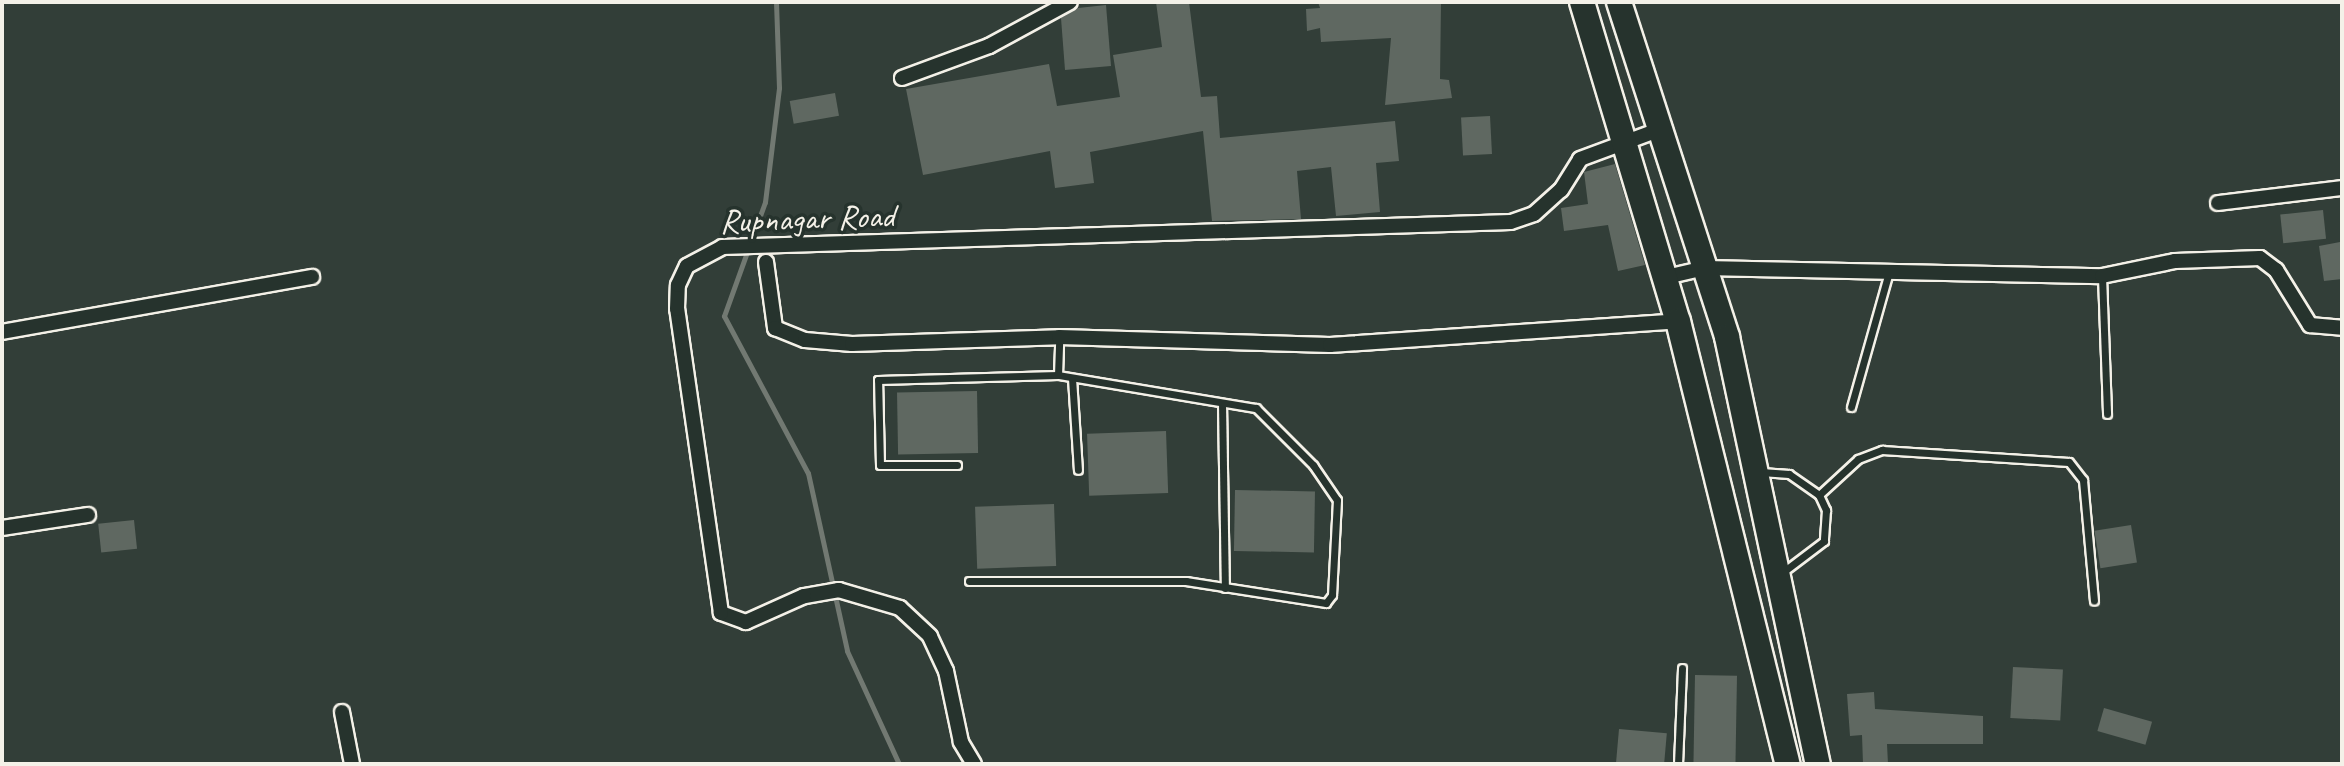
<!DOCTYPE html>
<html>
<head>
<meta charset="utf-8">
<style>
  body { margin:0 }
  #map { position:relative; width:2344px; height:766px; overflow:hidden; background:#323e38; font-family:Caveat,sans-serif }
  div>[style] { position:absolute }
  .stream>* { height:5px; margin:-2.5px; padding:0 2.5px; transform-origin:2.5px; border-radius:2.5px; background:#727972 }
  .building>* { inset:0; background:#5f6861; transform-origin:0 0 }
  .roads { filter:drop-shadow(2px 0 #f4f1e8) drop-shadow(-2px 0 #f4f1e8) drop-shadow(0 2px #f4f1e8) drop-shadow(0 -2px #f4f1e8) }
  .lane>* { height:7px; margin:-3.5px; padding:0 3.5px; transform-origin:3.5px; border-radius:3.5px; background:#26332d }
  .street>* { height:14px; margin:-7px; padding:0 7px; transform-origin:7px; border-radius:7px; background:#26332d }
  .primary>* { height:24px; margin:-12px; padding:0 12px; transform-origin:12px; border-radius:12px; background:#26332d }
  span { translate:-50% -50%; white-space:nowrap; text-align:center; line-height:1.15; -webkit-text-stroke:7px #26332d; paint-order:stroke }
  .street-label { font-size:34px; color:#f4f1e8 }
  .frame { position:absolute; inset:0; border:4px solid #f4f1e8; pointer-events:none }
</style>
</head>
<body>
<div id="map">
  <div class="stream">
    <div style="left:776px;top:2px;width:86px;rotate:88deg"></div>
    <div style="left:779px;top:88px;width:115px;rotate:97deg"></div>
    <div style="left:765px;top:202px;width:121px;rotate:109.8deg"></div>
    <div style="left:724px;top:316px;width:178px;rotate:61.9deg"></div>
    <div style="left:808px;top:473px;width:182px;rotate:77.6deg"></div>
    <div style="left:847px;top:651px;width:124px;rotate:65.3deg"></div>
  </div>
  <div class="building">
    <div style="clip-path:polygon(1156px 2px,1189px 2px,1201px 97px,1217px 96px,1220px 138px,1395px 121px,1399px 161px,1376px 163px,1380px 212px,1336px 216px,1331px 167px,1297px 171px,1301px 219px,1212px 221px,1203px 131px,1090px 152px,1094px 183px,1055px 188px,1050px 151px,923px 175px,906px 89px,1049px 64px,1057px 106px,1120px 97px,1113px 55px,1162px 47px)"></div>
    <div style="clip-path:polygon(1318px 2px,1441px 2px,1440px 79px,1449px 80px,1452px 98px,1385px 105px,1391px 38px,1321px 42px,1320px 28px,1307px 31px,1306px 9px,1320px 8px)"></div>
    <div style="clip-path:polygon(1106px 5px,1111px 66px,1065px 70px,1061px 18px,1078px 8px)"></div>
    <div style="left:835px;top:93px;width:23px;height:46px;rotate:80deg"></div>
    <div style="left:1490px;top:116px;width:38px;height:29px;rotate:87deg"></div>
    <div style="clip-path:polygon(1615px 164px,1645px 265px,1618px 271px,1608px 225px,1564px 231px,1561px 208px,1588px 204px,1584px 172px)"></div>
    <div style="left:2323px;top:210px;width:29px;height:43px;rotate:84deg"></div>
    <div style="clip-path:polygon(2340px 242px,2342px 279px,2324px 281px,2319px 246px)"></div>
    <div style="left:977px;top:391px;width:62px;height:80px;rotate:89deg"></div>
    <div style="left:1166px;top:431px;width:62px;height:79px;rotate:88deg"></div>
    <div style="left:1235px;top:490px;width:80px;height:61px;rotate:1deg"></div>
    <div style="left:1054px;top:504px;width:62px;height:79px;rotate:88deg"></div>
    <div style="left:134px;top:520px;width:29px;height:36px;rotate:84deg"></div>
    <div style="left:2131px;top:525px;width:38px;height:37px;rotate:81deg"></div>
    <div style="left:2013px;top:667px;width:50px;height:51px;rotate:3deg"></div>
    <div style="left:1695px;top:675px;width:42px;height:89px;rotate:1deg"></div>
    <div style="clip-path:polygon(1874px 692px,1875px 709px,1983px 716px,1983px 744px,1887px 744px,1888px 764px,1863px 764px,1862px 735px,1850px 736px,1847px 694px)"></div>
    <div style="left:2104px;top:708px;width:50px;height:24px;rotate:16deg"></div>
    <div style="left:1619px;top:729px;width:48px;height:35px;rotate:5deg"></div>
  </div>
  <div class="roads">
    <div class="lane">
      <div style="left:2102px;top:276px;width:138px;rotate:87.9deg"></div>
      <div style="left:1058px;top:375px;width:37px;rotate:-88deg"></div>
      <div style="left:1072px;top:378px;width:92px;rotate:86.3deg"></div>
      <div style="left:1222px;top:403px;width:185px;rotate:89.1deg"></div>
      <div style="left:1851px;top:407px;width:140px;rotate:-74.3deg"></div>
      <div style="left:957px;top:465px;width:77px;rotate:180deg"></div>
      <div style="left:880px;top:465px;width:85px;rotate:-91.3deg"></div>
      <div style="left:878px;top:380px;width:180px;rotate:-1.6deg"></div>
      <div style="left:1058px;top:375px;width:201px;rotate:9.5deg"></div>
      <div style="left:1256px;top:408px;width:81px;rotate:45deg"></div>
      <div style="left:1313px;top:465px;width:42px;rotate:55.6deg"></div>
      <div style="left:1337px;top:500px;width:95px;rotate:93deg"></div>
      <div style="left:1332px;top:595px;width:10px;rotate:127deg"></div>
      <div style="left:1326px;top:603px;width:142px;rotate:-171.1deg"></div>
      <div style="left:1186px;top:581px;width:217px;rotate:180deg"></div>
      <div style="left:1761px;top:472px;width:28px;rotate:4deg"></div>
      <div style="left:1789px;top:474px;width:37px;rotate:35deg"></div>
      <div style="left:1819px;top:495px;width:17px;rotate:65deg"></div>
      <div style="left:1826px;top:510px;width:31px;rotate:94deg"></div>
      <div style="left:1824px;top:541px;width:46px;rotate:142.9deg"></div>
      <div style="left:1819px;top:495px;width:53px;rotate:-42.7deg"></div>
      <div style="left:1858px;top:459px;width:26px;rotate:-21deg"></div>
      <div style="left:1882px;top:450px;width:187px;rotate:3.7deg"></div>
      <div style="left:2069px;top:462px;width:23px;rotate:52deg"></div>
      <div style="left:2083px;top:480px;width:121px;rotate:84.8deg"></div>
      <div style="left:1678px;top:764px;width:96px;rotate:-87.6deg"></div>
    </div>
    <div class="street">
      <div style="left:902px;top:78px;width:93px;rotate:-20.2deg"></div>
      <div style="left:989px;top:46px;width:92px;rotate:-28.5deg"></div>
      <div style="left:2218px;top:203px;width:125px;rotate:-6.9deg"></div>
      <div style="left:766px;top:262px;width:67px;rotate:82.2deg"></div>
      <div style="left:775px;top:328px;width:32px;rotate:22deg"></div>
      <div style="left:805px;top:340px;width:47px;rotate:4.9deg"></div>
      <div style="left:852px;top:344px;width:207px;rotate:-1.9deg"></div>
      <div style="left:1059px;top:337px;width:271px;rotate:1.7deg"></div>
      <div style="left:1330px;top:345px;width:349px;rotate:-3.9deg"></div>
      <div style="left:1666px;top:277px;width:39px;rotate:-13deg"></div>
      <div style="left:1704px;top:268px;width:398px;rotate:1.2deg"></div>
      <div style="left:2102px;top:276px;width:75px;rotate:-11.6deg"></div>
      <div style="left:2175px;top:261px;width:85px;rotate:-2deg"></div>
      <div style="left:2260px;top:258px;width:20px;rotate:37deg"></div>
      <div style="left:2276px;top:270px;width:65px;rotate:58.3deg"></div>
      <div style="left:2310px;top:325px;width:32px;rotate:5deg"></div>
      <div style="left:2px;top:332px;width:315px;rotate:-10.1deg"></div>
      <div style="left:2px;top:528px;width:87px;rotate:-8.6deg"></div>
      <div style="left:342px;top:712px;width:53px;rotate:79.1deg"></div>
      <div style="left:974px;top:764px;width:26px;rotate:-121deg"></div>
      <div style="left:961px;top:742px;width:73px;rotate:-101.9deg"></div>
      <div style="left:946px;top:671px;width:38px;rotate:-115deg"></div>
      <div style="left:930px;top:636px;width:41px;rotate:-137deg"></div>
      <div style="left:900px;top:608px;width:64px;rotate:-163.6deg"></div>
      <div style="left:839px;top:590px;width:36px;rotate:170deg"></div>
      <div style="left:804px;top:596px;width:64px;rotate:155.9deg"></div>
      <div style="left:746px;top:622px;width:27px;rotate:-160deg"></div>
      <div style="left:721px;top:613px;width:307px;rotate:-98.2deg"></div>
      <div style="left:677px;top:309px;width:24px;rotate:-88deg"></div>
      <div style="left:678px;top:285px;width:21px;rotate:-65deg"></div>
      <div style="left:687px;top:266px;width:40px;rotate:-28deg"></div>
      <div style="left:722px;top:247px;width:789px;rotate:-1.81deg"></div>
      <div style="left:1511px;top:222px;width:24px;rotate:-19deg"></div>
      <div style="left:1534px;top:214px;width:36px;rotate:-42deg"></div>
      <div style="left:1561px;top:190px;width:36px;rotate:-58deg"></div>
      <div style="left:1580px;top:159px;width:90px;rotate:-20.3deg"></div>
    </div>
    <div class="primary">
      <div style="left:1582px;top:2px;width:333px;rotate:73.3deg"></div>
      <div style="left:1678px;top:321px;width:456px;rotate:76.1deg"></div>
      <div style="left:1619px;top:2px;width:352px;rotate:72.1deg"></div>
      <div style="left:1727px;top:337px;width:437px;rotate:78deg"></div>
    </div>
  </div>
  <div class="street-label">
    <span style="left:807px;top:218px;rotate:-2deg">Rupnagar Road</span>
  </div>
  <div class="frame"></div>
</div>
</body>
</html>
